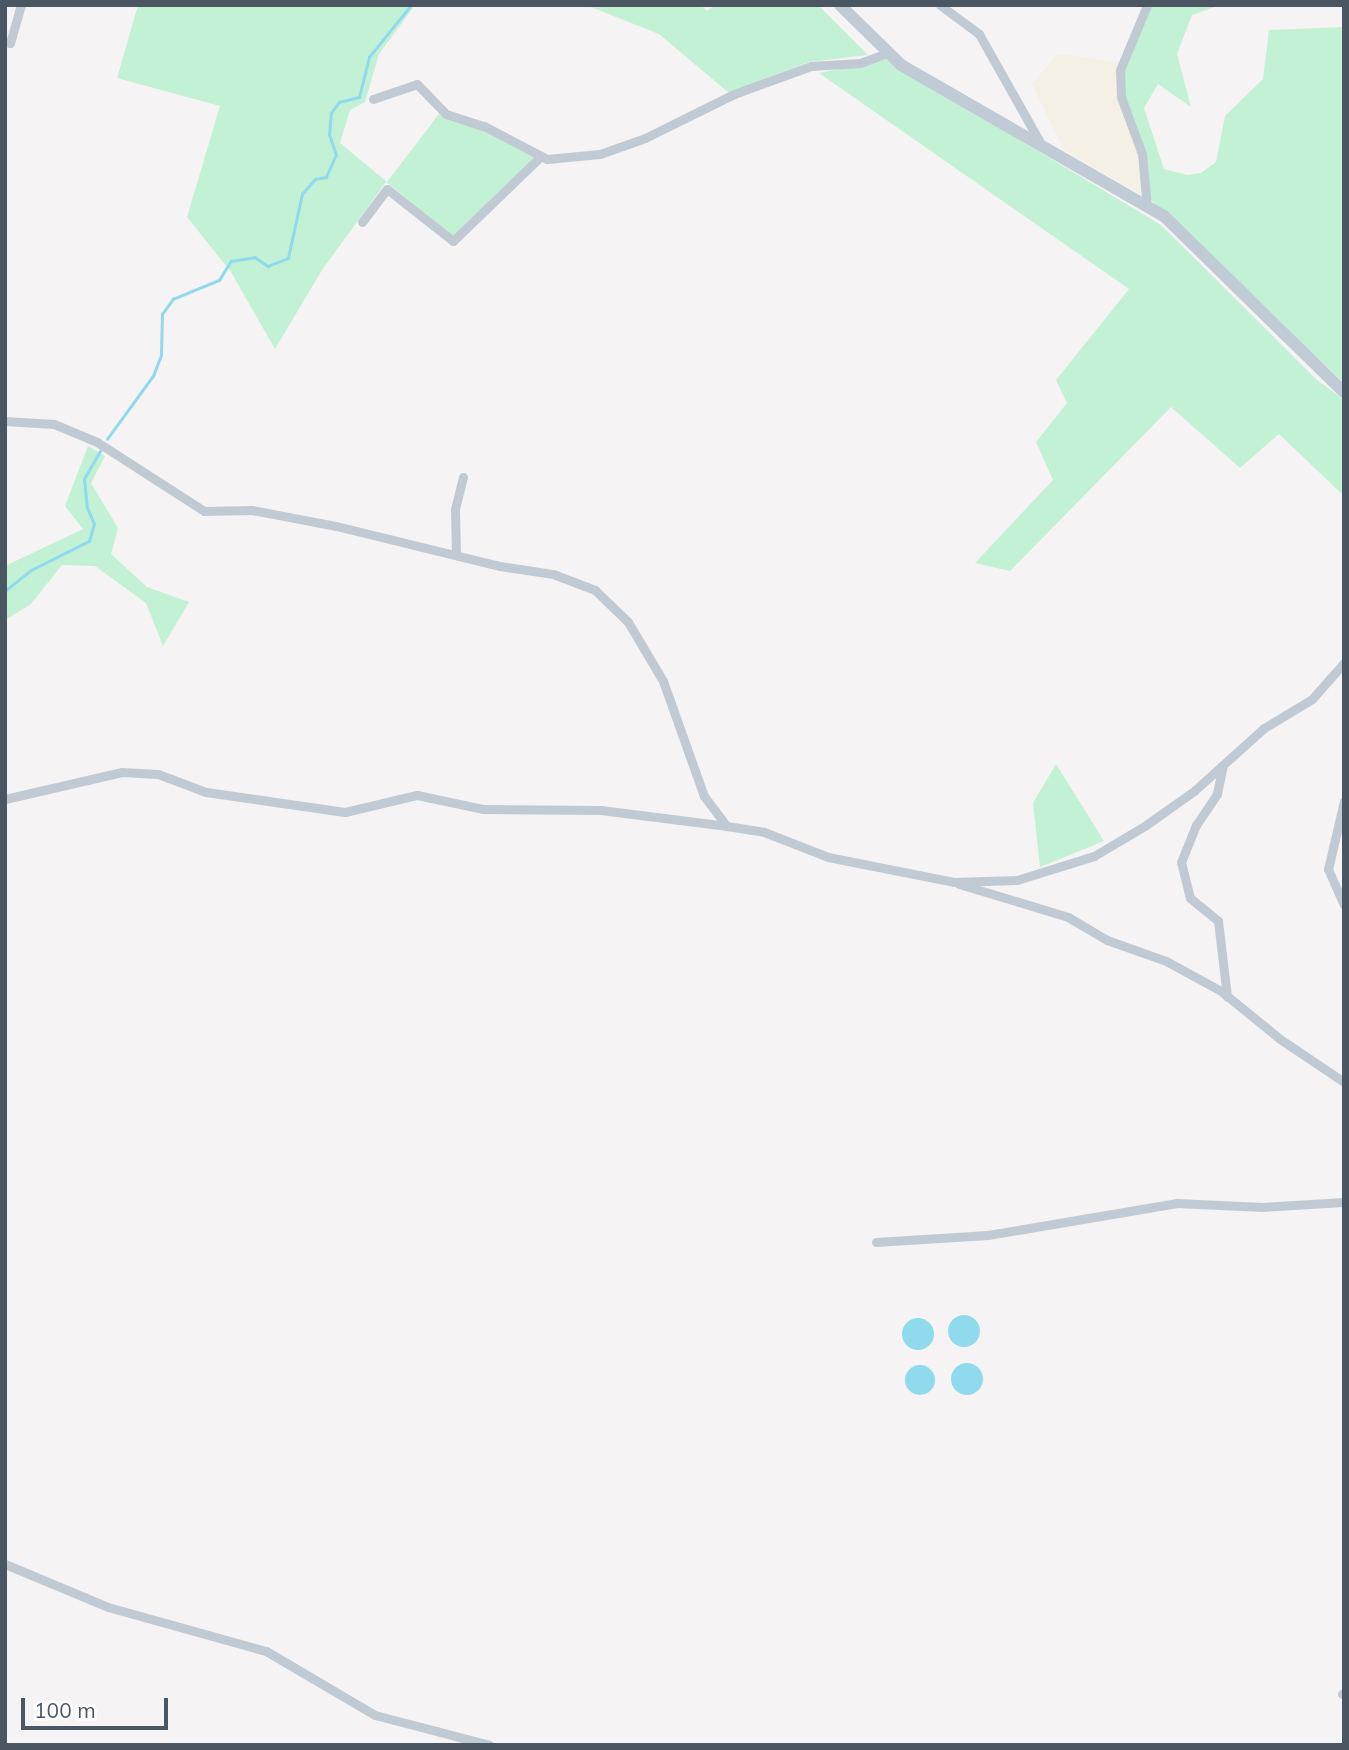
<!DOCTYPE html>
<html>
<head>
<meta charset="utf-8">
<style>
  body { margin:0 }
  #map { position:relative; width:1349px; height:1750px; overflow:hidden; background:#f5f3f3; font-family:Mulish,sans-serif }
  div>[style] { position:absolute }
  .green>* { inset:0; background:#c3f1d5 }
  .sand>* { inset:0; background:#f5f0e5 }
  .water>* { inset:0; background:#90daee }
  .round { border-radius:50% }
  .stream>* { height:2.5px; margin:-1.25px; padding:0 1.25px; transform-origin:1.25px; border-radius:1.25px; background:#90daee }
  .street>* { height:9px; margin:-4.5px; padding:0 4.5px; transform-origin:4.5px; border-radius:4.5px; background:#c1cad2 }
  .secondary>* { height:12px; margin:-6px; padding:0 6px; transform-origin:6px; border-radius:6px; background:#c1cbd6 }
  span { translate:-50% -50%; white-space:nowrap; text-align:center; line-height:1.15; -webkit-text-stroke:5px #fff; paint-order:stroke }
  .frame { position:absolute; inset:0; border:7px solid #4a5661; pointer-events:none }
  .scale { position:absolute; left:21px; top:1698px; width:147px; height:32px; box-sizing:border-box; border:4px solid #4a5661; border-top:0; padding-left:9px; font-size:21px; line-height:24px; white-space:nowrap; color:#4a5661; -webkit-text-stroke:5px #fff; paint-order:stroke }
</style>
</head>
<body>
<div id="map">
  <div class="green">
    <div style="clip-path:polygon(138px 5px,415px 5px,379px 54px,365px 102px,350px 110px,340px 143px,387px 182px,439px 114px,482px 128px,536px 156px,453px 236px,386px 182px,322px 270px,275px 349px,231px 272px,187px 217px,220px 106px,117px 78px)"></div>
    <div style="clip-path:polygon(586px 5px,701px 5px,707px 11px,715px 5px,818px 5px,868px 55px,809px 62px,729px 93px,659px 34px)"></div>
    <div style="clip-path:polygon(1151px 5px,1220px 5px,1192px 15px,1177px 54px,1191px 107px,1158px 84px,1144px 108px,1164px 169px,1187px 175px,1201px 173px,1216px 162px,1225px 116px,1263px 79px,1269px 30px,1344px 27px,1344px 383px,1148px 197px,1125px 97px,1124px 72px)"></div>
    <div style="clip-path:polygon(885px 59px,1161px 225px,1317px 380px,1344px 400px,1344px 496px,1279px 434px,1240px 468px,1171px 407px,1010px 571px,975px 563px,1053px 480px,1036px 442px,1067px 403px,1056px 380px,1129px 289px,819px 73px)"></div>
    <div style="clip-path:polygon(88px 446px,105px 456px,91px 483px,118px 528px,111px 554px,147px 587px,189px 602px,163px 646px,146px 603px,95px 566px,62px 565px,31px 604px,5px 620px,5px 566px,83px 529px,65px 506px)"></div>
    <div style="clip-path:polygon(1056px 764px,1104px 841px,1040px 867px,1033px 803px)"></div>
  </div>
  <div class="sand">
    <div style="clip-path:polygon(1058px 54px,1117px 62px,1117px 93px,1140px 155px,1144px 196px,1064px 150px,1032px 84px)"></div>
  </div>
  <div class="water">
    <div class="round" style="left:948px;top:1315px;width:32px;height:32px"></div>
    <div class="round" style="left:902px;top:1318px;width:32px;height:32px"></div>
    <div class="round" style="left:951px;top:1363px;width:32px;height:32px"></div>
    <div class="round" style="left:905px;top:1365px;width:30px;height:30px"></div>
  </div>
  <div class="stream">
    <div style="left:107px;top:439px;width:78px;rotate:-53.9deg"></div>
    <div style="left:153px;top:376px;width:22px;rotate:-69deg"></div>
    <div style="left:161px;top:355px;width:41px;rotate:-88.6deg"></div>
    <div style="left:162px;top:314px;width:19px;rotate:-54deg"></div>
    <div style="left:173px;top:299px;width:50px;rotate:-22.4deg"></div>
    <div style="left:219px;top:280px;width:22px;rotate:-58deg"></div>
    <div style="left:231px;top:261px;width:24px;rotate:-9deg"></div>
    <div style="left:255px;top:257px;width:16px;rotate:35deg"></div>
    <div style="left:268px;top:266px;width:22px;rotate:-22deg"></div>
    <div style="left:288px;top:258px;width:66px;rotate:-77.7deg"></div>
    <div style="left:302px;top:194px;width:20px;rotate:-49deg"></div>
    <div style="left:315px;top:179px;width:11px;rotate:-10deg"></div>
    <div style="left:326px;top:177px;width:24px;rotate:-66deg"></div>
    <div style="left:336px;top:155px;width:21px;rotate:-109deg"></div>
    <div style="left:329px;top:135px;width:22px;rotate:-85deg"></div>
    <div style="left:331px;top:113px;width:14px;rotate:-54deg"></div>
    <div style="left:339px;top:102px;width:21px;rotate:-14deg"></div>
    <div style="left:359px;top:97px;width:41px;rotate:-76deg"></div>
    <div style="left:369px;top:57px;width:67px;rotate:-51.1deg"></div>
    <div style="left:5px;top:591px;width:33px;rotate:-39deg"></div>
    <div style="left:31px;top:570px;width:65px;rotate:-26.6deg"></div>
    <div style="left:89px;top:541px;width:18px;rotate:-74deg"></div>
    <div style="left:94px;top:524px;width:17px;rotate:-114deg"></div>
    <div style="left:87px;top:508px;width:29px;rotate:-96deg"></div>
    <div style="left:84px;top:479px;width:32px;rotate:-60deg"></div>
  </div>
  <div class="street">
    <div style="left:940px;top:5px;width:49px;rotate:36.6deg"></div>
    <div style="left:979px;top:34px;width:126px;rotate:60.6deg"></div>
    <div style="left:5px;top:42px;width:5px;rotate:11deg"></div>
    <div style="left:10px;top:43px;width:40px;rotate:-74deg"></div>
    <div style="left:373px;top:99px;width:46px;rotate:-18.8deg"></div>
    <div style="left:417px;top:84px;width:42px;rotate:46deg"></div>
    <div style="left:446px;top:114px;width:40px;rotate:18deg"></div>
    <div style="left:484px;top:126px;width:71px;rotate:27.6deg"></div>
    <div style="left:547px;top:159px;width:53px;rotate:-5.4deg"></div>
    <div style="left:600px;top:154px;width:48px;rotate:-19.6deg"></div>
    <div style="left:645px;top:138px;width:99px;rotate:-26.3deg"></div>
    <div style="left:734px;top:94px;width:82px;rotate:-20deg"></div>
    <div style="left:811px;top:66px;width:49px;rotate:-3.5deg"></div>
    <div style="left:860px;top:63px;width:29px;rotate:-20deg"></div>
    <div style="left:1147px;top:207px;width:53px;rotate:-95.4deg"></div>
    <div style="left:1142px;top:154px;width:61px;rotate:-110.2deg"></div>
    <div style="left:1121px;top:97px;width:27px;rotate:-92deg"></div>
    <div style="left:1120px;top:70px;width:70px;rotate:-67.4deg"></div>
    <div style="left:362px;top:222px;width:41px;rotate:-52.9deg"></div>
    <div style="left:387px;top:189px;width:84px;rotate:38.2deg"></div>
    <div style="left:453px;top:241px;width:122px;rotate:-44deg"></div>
    <div style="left:5px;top:421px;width:49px;rotate:3.5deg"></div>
    <div style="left:54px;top:424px;width:47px;rotate:22.7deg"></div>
    <div style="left:97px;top:442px;width:127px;rotate:32.8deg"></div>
    <div style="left:204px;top:511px;width:48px;rotate:-1.2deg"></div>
    <div style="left:252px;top:510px;width:86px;rotate:10.8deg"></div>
    <div style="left:336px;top:526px;width:169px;rotate:13.7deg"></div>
    <div style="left:500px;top:566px;width:54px;rotate:8.6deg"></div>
    <div style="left:553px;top:574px;width:45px;rotate:20.9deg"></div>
    <div style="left:595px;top:590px;width:46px;rotate:44.1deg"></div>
    <div style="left:628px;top:622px;width:69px;rotate:59.3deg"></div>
    <div style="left:663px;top:681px;width:122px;rotate:70.4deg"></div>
    <div style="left:704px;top:796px;width:38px;rotate:53deg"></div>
    <div style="left:456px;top:554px;width:45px;rotate:-91.3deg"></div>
    <div style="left:455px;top:509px;width:33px;rotate:-76deg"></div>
    <div style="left:1223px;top:765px;width:30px;rotate:102deg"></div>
    <div style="left:1217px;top:794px;width:37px;rotate:124deg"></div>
    <div style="left:1196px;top:825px;width:40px;rotate:112deg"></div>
    <div style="left:1181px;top:862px;width:37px;rotate:76deg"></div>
    <div style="left:1190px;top:898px;width:36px;rotate:39deg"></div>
    <div style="left:1218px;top:921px;width:76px;rotate:83.2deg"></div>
    <div style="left:5px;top:799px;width:120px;rotate:-13deg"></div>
    <div style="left:122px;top:772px;width:36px;rotate:3deg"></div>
    <div style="left:158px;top:774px;width:51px;rotate:20.6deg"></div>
    <div style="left:206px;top:792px;width:140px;rotate:8.2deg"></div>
    <div style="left:345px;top:812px;width:74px;rotate:-13.3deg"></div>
    <div style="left:417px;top:795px;width:67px;rotate:12deg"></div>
    <div style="left:483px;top:809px;width:118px;rotate:0.5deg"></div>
    <div style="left:601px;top:810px;width:127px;rotate:7.2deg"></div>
    <div style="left:727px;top:826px;width:37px;rotate:9deg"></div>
    <div style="left:764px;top:832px;width:69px;rotate:21.3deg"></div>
    <div style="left:828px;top:857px;width:128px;rotate:11.2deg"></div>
    <div style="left:954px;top:882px;width:63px;rotate:-1.8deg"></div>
    <div style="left:1017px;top:880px;width:81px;rotate:-17.3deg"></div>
    <div style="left:1094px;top:856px;width:61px;rotate:-30.8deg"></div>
    <div style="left:1146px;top:825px;width:59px;rotate:-35.3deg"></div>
    <div style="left:1194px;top:791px;width:94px;rotate:-42deg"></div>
    <div style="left:1264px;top:728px;width:56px;rotate:-31.1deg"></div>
    <div style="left:1312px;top:699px;width:48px;rotate:-48.4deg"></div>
    <div style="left:1344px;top:801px;width:70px;rotate:103.2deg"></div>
    <div style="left:1328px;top:869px;width:39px;rotate:66deg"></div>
    <div style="left:959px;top:884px;width:114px;rotate:16.8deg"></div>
    <div style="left:1068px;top:917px;width:45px;rotate:30.5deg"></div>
    <div style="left:1107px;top:940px;width:63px;rotate:19.6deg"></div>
    <div style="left:1166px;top:961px;width:63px;rotate:28.6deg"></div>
    <div style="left:1221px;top:991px;width:76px;rotate:39.1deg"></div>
    <div style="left:1280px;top:1039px;width:77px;rotate:33.9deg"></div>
    <div style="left:876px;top:1242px;width:112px;rotate:-3.6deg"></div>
    <div style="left:988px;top:1235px;width:192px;rotate:-9.6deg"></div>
    <div style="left:1177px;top:1203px;width:85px;rotate:2.7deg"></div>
    <div style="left:1262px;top:1207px;width:82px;rotate:-3.5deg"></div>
    <div style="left:5px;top:1564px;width:112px;rotate:22.7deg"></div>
    <div style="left:108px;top:1607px;width:164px;rotate:15.6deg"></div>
    <div style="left:266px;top:1651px;width:126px;rotate:30.4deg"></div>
    <div style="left:375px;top:1715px;width:118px;rotate:14.7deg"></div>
    <div style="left:1342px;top:1694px;width:2px;rotate:-27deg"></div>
  </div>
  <div class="secondary">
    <div style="left:840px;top:5px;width:86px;rotate:44.5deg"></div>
    <div style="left:901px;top:65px;width:303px;rotate:29.9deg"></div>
    <div style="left:1164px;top:216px;width:252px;rotate:44.4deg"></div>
  </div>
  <div class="frame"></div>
  <div class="scale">100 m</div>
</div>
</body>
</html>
